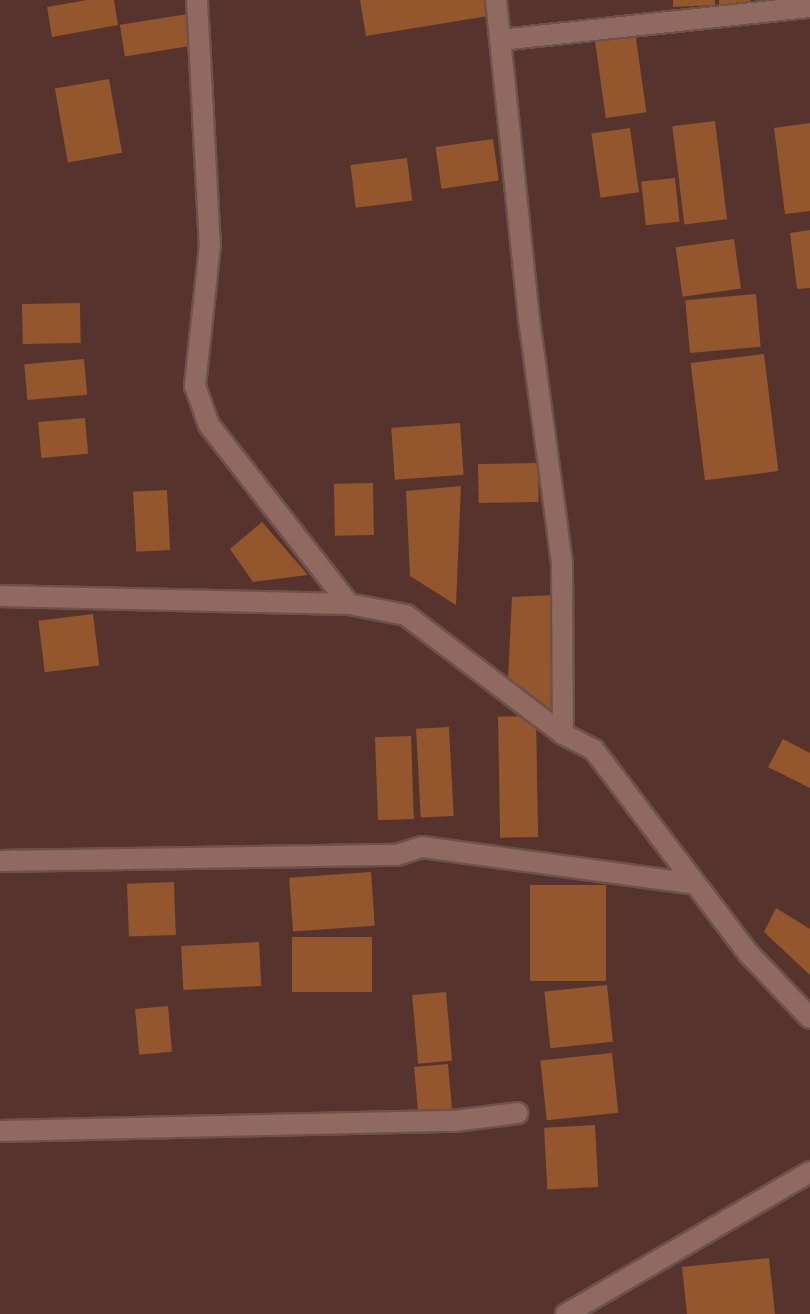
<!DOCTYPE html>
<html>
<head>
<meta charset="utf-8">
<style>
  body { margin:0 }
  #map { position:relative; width:810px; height:1314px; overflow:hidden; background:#56332c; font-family:Jost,sans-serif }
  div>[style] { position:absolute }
  .building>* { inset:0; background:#94562d; transform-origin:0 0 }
  .roads { filter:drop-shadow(2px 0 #6e514a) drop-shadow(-2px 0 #6e514a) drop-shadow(0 2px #6e514a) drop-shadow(0 -2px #6e514a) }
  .minor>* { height:20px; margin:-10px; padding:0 10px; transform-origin:10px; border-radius:10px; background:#906960 }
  span { translate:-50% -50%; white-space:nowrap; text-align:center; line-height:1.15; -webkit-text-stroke:6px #56332c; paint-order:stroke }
</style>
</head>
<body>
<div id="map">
  <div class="building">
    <div style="clip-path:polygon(87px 0,114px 0,118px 25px,52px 37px,47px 7px)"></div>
    <div style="clip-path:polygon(360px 0,485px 0,488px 16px,366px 36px)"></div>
    <div style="clip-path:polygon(673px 0,715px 0,715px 5px,673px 7px)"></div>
    <div style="left:719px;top:0;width:31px;height:4px"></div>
    <div style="left:188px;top:14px;width:32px;height:69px;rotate:81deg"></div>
    <div style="left:635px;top:31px;width:82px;height:41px;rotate:82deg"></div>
    <div style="left:109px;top:79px;width:75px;height:55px;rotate:80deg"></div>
    <div style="left:715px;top:121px;width:99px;height:43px;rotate:83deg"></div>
    <div style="clip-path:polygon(810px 123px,810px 211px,785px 214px,774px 128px)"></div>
    <div style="left:630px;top:128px;width:65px;height:39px;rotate:82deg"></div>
    <div style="left:493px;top:139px;width:42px;height:58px;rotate:82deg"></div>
    <div style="left:407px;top:158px;width:43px;height:57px;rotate:83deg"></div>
    <div style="left:675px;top:178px;width:44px;height:34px;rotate:84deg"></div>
    <div style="clip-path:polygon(810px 230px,810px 288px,797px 289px,790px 233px)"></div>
    <div style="left:734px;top:239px;width:50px;height:59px;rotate:82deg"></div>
    <div style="left:756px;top:294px;width:53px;height:71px;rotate:85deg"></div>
    <div style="left:80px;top:303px;width:40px;height:58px;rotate:89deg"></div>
    <div style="left:764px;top:354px;width:118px;height:74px;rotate:83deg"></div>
    <div style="left:84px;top:359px;width:36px;height:60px;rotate:85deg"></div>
    <div style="left:85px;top:418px;width:36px;height:47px;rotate:85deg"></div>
    <div style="left:460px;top:423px;width:52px;height:69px;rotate:86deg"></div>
    <div style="left:538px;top:463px;width:39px;height:60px;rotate:89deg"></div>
    <div style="left:373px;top:483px;width:52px;height:39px;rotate:89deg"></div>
    <div style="clip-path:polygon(461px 486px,456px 605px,410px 576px,406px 491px)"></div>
    <div style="left:167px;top:490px;width:60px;height:34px;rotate:87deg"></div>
    <div style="clip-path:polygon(262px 522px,308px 575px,253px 582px,230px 549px)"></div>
    <div style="clip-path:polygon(553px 595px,552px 710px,508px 679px,512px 597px)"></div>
    <div style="left:93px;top:614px;width:52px;height:55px;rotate:83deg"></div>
    <div style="left:536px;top:716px;width:121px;height:38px;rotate:89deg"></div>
    <div style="left:449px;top:727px;width:89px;height:33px;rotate:87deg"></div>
    <div style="left:411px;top:736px;width:83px;height:36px;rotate:88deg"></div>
    <div style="clip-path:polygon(783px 739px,810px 753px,810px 788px,768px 767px)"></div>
    <div style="left:371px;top:872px;width:54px;height:82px;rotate:86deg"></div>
    <div style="left:174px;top:882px;width:53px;height:47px;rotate:88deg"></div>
    <div style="left:530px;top:885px;width:76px;height:96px"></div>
    <div style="clip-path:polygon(776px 908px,810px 929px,810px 975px,764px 932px)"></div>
    <div style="left:292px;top:937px;width:80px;height:55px"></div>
    <div style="left:259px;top:942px;width:44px;height:78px;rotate:87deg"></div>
    <div style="left:607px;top:985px;width:57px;height:63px;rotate:84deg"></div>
    <div style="left:446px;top:992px;width:69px;height:34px;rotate:85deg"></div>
    <div style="left:168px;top:1006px;width:46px;height:33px;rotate:85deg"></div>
    <div style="left:612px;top:1053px;width:60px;height:72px;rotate:84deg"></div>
    <div style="left:448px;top:1064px;width:47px;height:34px;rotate:85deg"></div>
    <div style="left:595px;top:1125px;width:62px;height:51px;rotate:87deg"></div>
    <div style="clip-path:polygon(769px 1258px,775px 1314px,687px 1314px,682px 1267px)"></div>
  </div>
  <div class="roads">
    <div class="minor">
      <div style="left:197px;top:0;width:245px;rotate:87deg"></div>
      <div style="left:210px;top:245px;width:142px;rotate:96.1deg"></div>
      <div style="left:195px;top:386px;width:41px;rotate:70.3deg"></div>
      <div style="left:209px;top:425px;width:227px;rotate:52deg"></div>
      <div style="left:349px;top:604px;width:58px;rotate:10.9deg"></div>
      <div style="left:406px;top:615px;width:197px;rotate:37.2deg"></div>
      <div style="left:563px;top:734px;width:35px;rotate:27deg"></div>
      <div style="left:594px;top:750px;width:256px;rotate:52.8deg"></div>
      <div style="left:749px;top:954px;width:88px;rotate:46.4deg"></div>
      <div style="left:496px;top:0;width:321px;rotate:84.1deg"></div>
      <div style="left:529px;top:319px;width:246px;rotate:82.3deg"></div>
      <div style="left:562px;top:563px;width:171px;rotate:89.7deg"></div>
      <div style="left:500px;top:40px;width:312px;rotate:-6.1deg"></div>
      <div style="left:0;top:596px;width:349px;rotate:1.3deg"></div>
      <div style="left:0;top:861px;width:397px;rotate:-0.9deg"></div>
      <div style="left:397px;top:855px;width:26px;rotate:-18deg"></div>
      <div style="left:422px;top:847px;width:275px;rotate:7.7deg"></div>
      <div style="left:0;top:1131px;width:454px;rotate:-1.3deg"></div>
      <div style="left:454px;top:1121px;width:64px;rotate:-7.1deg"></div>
      <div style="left:566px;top:1314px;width:282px;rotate:-30.2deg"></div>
    </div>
  </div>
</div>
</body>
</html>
